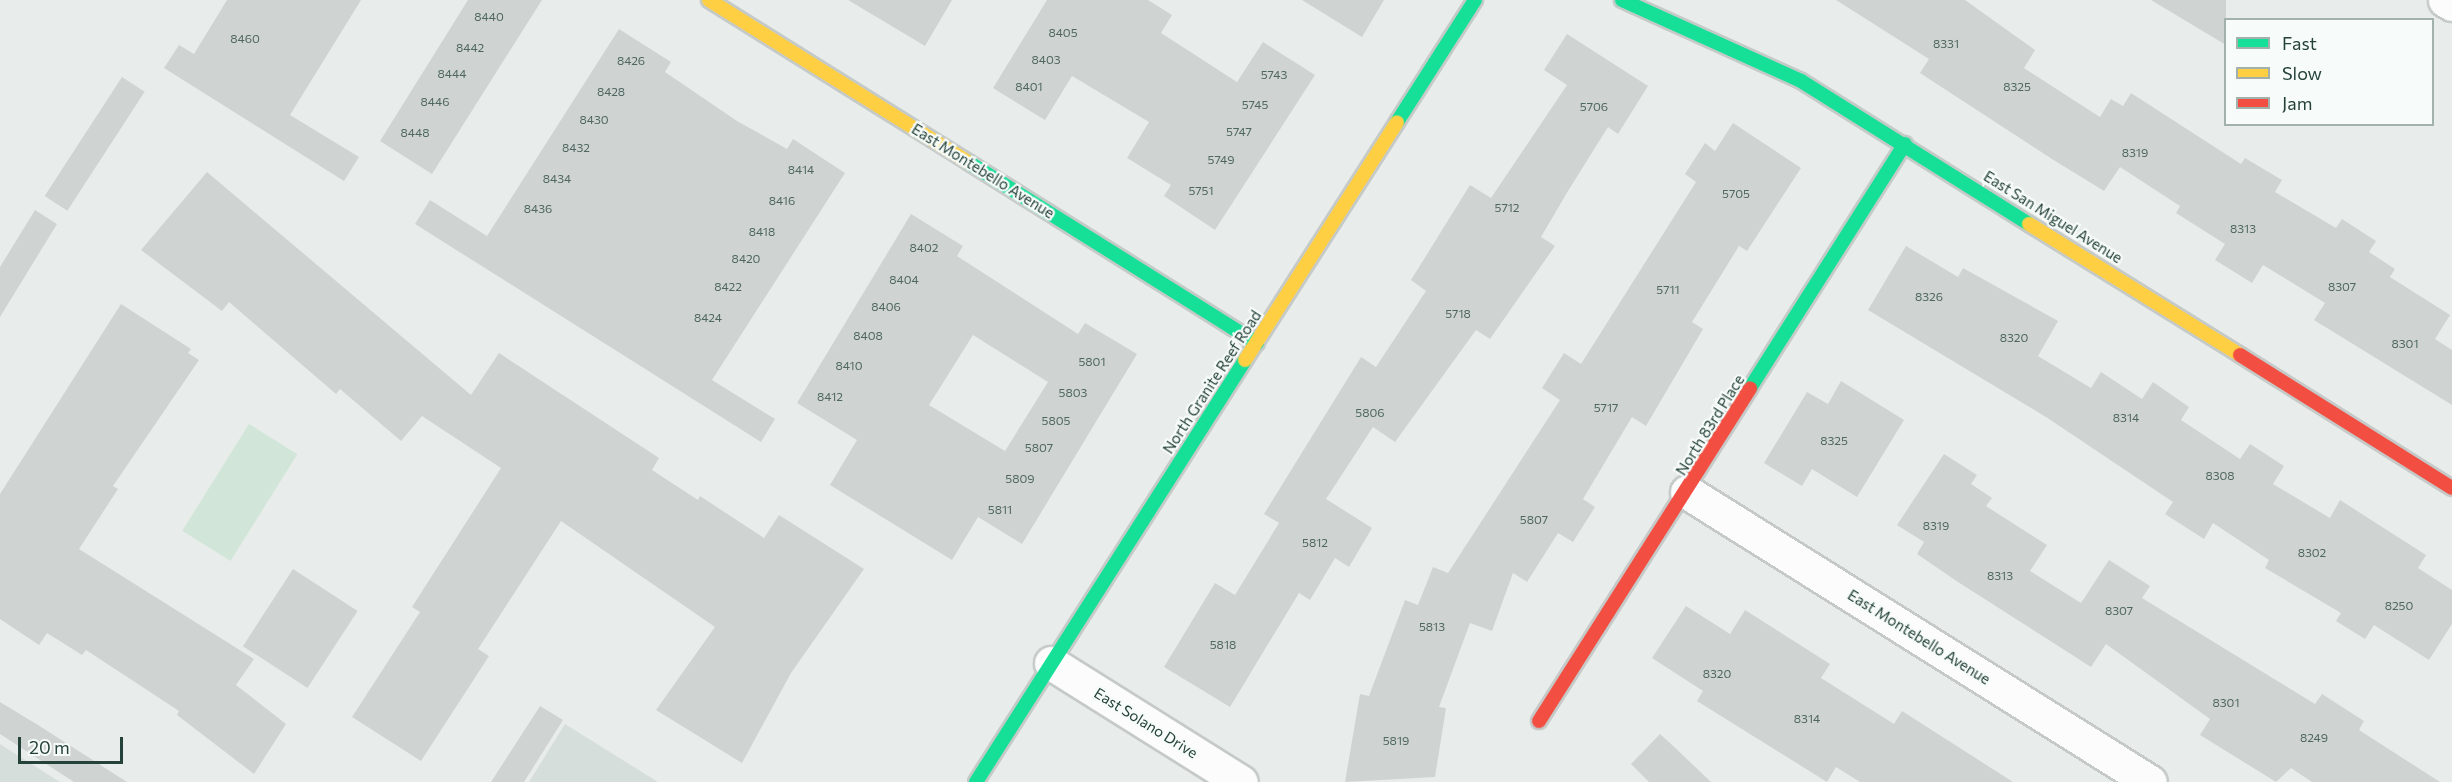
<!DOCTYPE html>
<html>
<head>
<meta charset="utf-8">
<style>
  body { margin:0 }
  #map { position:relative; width:2452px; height:782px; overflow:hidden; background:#e8edeb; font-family:Commissioner,sans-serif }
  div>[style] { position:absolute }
  .built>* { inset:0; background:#d6dedb }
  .green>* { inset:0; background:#d1e6d8; transform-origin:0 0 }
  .building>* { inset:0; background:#cfd4d2; transform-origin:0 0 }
  .roads { filter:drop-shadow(2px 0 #c5cac8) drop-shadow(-2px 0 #c5cac8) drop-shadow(0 2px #c5cac8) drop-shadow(0 -2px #c5cac8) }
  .street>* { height:33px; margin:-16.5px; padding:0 16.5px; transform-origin:16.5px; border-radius:16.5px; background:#fcfcfc }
  .fast>* { height:14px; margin:-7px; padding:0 7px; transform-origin:7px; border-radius:7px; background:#16e098 }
  .slow>* { height:14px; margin:-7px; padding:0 7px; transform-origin:7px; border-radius:7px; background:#ffcf43 }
  .jam>* { height:14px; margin:-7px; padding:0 7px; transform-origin:7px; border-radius:7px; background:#f24e42 }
  span { translate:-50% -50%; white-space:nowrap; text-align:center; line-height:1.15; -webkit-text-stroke:4.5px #f7fbf9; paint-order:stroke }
  .number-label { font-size:12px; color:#506761 }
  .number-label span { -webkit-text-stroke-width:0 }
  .street-label { font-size:15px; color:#24423a }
  .legend { position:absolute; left:2224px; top:18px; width:210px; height:108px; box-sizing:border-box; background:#f7fbf9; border:2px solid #a3b1ad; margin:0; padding:8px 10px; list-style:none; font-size:18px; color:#24423a }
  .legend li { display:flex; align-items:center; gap:12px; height:30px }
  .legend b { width:30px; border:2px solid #a3b1ad }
  .scale { position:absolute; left:18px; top:737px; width:105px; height:27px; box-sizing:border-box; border:3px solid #24423a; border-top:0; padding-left:8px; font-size:18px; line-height:21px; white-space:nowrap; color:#24423a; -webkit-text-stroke:4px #f7fbf9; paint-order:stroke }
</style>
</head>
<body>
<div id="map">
  <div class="built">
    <div style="clip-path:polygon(565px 724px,658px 782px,529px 782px)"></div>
    <div style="clip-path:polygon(0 744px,60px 782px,0 782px)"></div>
  </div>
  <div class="green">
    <div style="left:249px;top:424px;width:57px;height:126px;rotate:32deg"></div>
  </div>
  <div class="building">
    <div style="clip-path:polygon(227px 0,361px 0,290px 115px,359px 157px,344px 181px,164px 68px,179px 45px,194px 54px)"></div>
    <div style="clip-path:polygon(468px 0,542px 0,432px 174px,380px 141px)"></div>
    <div style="clip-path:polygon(848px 0,952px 0,925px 46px)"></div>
    <div style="clip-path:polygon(1047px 0,1148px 0,1172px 15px,1161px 33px,1237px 82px,1263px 42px,1315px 75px,1215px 230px,1164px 196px,1171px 185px,1127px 158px,1149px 122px,1072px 76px,1045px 120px,993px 88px)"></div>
    <div style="clip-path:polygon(1302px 0,1384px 0,1362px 37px)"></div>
    <div style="clip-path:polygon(1836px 0,1965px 0,2035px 50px,2024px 68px,2100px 117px,2111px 99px,2123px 106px,2131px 93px,2241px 164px,2245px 158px,2282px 180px,2275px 192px,2336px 228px,2342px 219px,2376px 241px,2369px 252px,2395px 269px,2390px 277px,2450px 315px,2435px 339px,2452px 350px,2452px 405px,2314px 320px,2325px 303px,2263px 265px,2252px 283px,2215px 260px,2225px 244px,2176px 213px,2180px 206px,2120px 167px,2104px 191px,2052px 159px,1920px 73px,1929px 59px)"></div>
    <div style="clip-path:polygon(2151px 0,2226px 0,2226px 45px)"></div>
    <div style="clip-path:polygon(619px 29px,671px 62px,665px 72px,737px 121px,787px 149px,793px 139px,845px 173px,712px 380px,775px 419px,761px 442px,415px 224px,430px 200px,487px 236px)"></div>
    <div style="clip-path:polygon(1567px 34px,1648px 86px,1618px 134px,1608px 127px,1568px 191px,1541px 237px,1555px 246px,1490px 339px,1476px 330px,1395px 442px,1373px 427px,1326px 499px,1372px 528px,1349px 567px,1335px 558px,1310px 600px,1299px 593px,1230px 707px,1164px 667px,1215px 583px,1235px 595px,1279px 523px,1264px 514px,1361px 357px,1376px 367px,1426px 291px,1411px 280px,1470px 185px,1491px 198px,1567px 85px,1544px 70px)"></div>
    <div style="left:122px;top:77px;width:27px;height:142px;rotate:33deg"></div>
    <div style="clip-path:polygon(1733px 123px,1801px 168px,1747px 251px,1739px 246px,1692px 322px,1703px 329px,1646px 426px,1632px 417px,1583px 499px,1595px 507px,1573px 542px,1558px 533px,1527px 582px,1513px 573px,1492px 631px,1470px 623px,1439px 707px,1446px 708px,1435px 777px,1345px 782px,1360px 694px,1369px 696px,1405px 600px,1418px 605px,1433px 567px,1448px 573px,1560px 400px,1542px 388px,1564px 353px,1581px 364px,1696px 182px,1685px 174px,1705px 143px,1715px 151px)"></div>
    <div style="clip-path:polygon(207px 172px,471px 395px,499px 353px,659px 458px,652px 470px,698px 500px,700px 496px,764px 538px,779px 515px,864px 569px,791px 673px,742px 763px,656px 710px,715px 627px,561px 521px,478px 649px,489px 656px,421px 761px,352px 717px,420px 612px,412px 607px,501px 468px,422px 416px,401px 441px,340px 389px,336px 394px,229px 302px,222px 311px,141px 250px)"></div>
    <div style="clip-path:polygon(35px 210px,57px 224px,0 317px,0 267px)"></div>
    <div style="clip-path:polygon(evenodd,911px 214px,963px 246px,957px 256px,1078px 334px,1085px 323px,1137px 354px,1022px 544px,978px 517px,952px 560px,830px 485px,857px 440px,797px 403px,911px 214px,973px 335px,1048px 382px,1005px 451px,929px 405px,973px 335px)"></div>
    <div style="clip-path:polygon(1906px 246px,1958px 277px,1963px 268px,2058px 321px,2038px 356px,2091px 388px,2101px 372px,2142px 399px,2153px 382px,2189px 407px,2181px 420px,2240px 459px,2250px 444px,2284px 466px,2273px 484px,2330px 518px,2340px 500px,2426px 555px,2418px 568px,2452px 590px,2452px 624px,2429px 660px,2374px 625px,2365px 639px,2336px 621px,2341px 613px,2265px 568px,2269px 560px,2213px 523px,2204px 539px,2165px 514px,2173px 502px,2046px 417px,1868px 310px)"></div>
    <div style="clip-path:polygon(121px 304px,191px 349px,188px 353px,199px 360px,113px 486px,118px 489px,79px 549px,254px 659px,236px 685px,286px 724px,254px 774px,177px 715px,179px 711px,86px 650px,82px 655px,47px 633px,39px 645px,0 619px,0 494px)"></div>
    <div style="clip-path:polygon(1841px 381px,1904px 420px,1857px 497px,1812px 469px,1802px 486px,1764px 463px,1807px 392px,1828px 404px)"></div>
    <div style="clip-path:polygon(1944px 454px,1977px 475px,1971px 484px,1992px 498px,1986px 506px,2047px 545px,2030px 571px,2081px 603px,2109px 560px,2150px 586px,2142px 598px,2315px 704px,2322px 694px,2364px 721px,2359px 730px,2440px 782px,2312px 782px,2291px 768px,2276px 782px,2200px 735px,2210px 719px,2106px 644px,2091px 667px,1958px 582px,1917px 554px,1924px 542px,1897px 525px)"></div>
    <div style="left:293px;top:569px;width:77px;height:92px;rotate:33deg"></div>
    <div style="clip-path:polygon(1686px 606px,1730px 634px,1745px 610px,1830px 664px,1821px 678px,1894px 724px,1902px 711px,2013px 782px,1860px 782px,1836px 767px,1827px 782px,1697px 701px,1703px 691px,1652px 658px)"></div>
    <div style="clip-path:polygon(0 702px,38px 725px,127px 782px,74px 782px,0 734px)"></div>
    <div style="clip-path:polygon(540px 706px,563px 720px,524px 782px,491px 782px)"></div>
    <div style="clip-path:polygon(1660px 734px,1670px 743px,1711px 782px,1649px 782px,1631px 764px)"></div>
  </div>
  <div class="roads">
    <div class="street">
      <div style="left:2445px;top:0;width:8px;rotate:30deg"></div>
      <div style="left:1687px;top:492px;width:546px;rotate:32.06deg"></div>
      <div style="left:1051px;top:663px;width:224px;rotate:32.1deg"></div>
    </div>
    <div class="fast">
      <div style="left:1622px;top:0;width:196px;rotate:24.3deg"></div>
      <div style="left:1801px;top:81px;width:269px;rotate:32.1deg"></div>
      <div style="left:1397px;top:122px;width:145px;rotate:-57.4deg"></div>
      <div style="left:968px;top:162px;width:341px;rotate:32.1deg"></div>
      <div style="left:1750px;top:388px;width:289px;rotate:-57.6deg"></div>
      <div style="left:976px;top:782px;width:500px;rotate:-57.48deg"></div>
    </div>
    <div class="slow">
      <div style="left:709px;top:0;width:305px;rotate:32deg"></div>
      <div style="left:2029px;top:224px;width:248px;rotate:31.8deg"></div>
      <div style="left:1245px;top:360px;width:282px;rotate:-57.4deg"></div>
    </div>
    <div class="jam">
      <div style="left:2240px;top:355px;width:250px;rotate:32.1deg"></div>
      <div style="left:1539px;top:721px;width:394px;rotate:-57.6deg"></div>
    </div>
  </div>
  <div class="number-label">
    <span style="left:489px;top:17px">8440</span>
    <span style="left:1063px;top:33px">8405</span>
    <span style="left:245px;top:39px">8460</span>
    <span style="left:1946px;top:44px">8331</span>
    <span style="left:470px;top:48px">8442</span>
    <span style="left:1046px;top:60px">8403</span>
    <span style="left:631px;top:61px">8426</span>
    <span style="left:452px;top:74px">8444</span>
    <span style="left:1274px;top:75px">5743</span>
    <span style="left:1029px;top:87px">8401</span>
    <span style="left:2017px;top:87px">8325</span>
    <span style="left:611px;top:92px">8428</span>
    <span style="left:435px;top:102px">8446</span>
    <span style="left:1255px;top:105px">5745</span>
    <span style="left:1594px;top:107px">5706</span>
    <span style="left:594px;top:120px">8430</span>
    <span style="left:1239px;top:132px">5747</span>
    <span style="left:415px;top:133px">8448</span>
    <span style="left:576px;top:148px">8432</span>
    <span style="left:2135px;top:153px">8319</span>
    <span style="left:1221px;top:160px">5749</span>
    <span style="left:801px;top:170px">8414</span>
    <span style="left:557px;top:179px">8434</span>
    <span style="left:1201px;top:191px">5751</span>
    <span style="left:1736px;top:194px">5705</span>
    <span style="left:782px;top:201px">8416</span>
    <span style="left:1507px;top:208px">5712</span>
    <span style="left:538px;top:209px">8436</span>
    <span style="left:2243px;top:229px">8313</span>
    <span style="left:762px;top:232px">8418</span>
    <span style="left:924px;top:248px">8402</span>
    <span style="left:746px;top:259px">8420</span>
    <span style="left:904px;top:280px">8404</span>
    <span style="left:728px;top:287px">8422</span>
    <span style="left:2342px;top:287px">8307</span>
    <span style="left:1668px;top:290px">5711</span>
    <span style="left:1929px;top:297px">8326</span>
    <span style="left:886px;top:307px">8406</span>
    <span style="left:1458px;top:314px">5718</span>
    <span style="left:708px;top:318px">8424</span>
    <span style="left:868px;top:336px">8408</span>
    <span style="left:2014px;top:338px">8320</span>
    <span style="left:2405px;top:344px">8301</span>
    <span style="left:1092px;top:362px">5801</span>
    <span style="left:849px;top:366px">8410</span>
    <span style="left:1073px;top:393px">5803</span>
    <span style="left:830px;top:397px">8412</span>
    <span style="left:1606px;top:408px">5717</span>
    <span style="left:1370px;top:413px">5806</span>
    <span style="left:2126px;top:418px">8314</span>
    <span style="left:1056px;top:421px">5805</span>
    <span style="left:1834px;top:441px">8325</span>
    <span style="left:1039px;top:448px">5807</span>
    <span style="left:2220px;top:476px">8308</span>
    <span style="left:1020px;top:479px">5809</span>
    <span style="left:1000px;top:510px">5811</span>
    <span style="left:1534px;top:520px">5807</span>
    <span style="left:1936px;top:526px">8319</span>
    <span style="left:1315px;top:543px">5812</span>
    <span style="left:2312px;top:553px">8302</span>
    <span style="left:2000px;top:576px">8313</span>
    <span style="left:2399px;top:606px">8250</span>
    <span style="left:2119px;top:611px">8307</span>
    <span style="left:1432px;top:627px">5813</span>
    <span style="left:1223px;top:645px">5818</span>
    <span style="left:1717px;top:674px">8320</span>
    <span style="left:2226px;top:703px">8301</span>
    <span style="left:1807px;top:719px">8314</span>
    <span style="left:2314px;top:738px">8249</span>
    <span style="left:1396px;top:741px">5819</span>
  </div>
  <div class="street-label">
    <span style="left:983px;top:171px;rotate:32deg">East Montebello Avenue</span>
    <span style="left:2053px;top:217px;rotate:32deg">East San Miguel Avenue</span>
    <span style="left:1212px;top:382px;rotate:-57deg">North Granite Reef Road</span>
    <span style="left:1710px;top:425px;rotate:-58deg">North 83rd Place</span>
    <span style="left:1919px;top:637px;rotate:32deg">East Montebello Avenue</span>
    <span style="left:1146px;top:723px;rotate:32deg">East Solano Drive</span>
  </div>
  <ul class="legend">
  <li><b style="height:8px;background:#16e098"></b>Fast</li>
  <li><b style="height:8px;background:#ffcf43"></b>Slow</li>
  <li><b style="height:8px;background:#f24e42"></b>Jam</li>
  </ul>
  <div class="scale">20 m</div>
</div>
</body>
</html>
